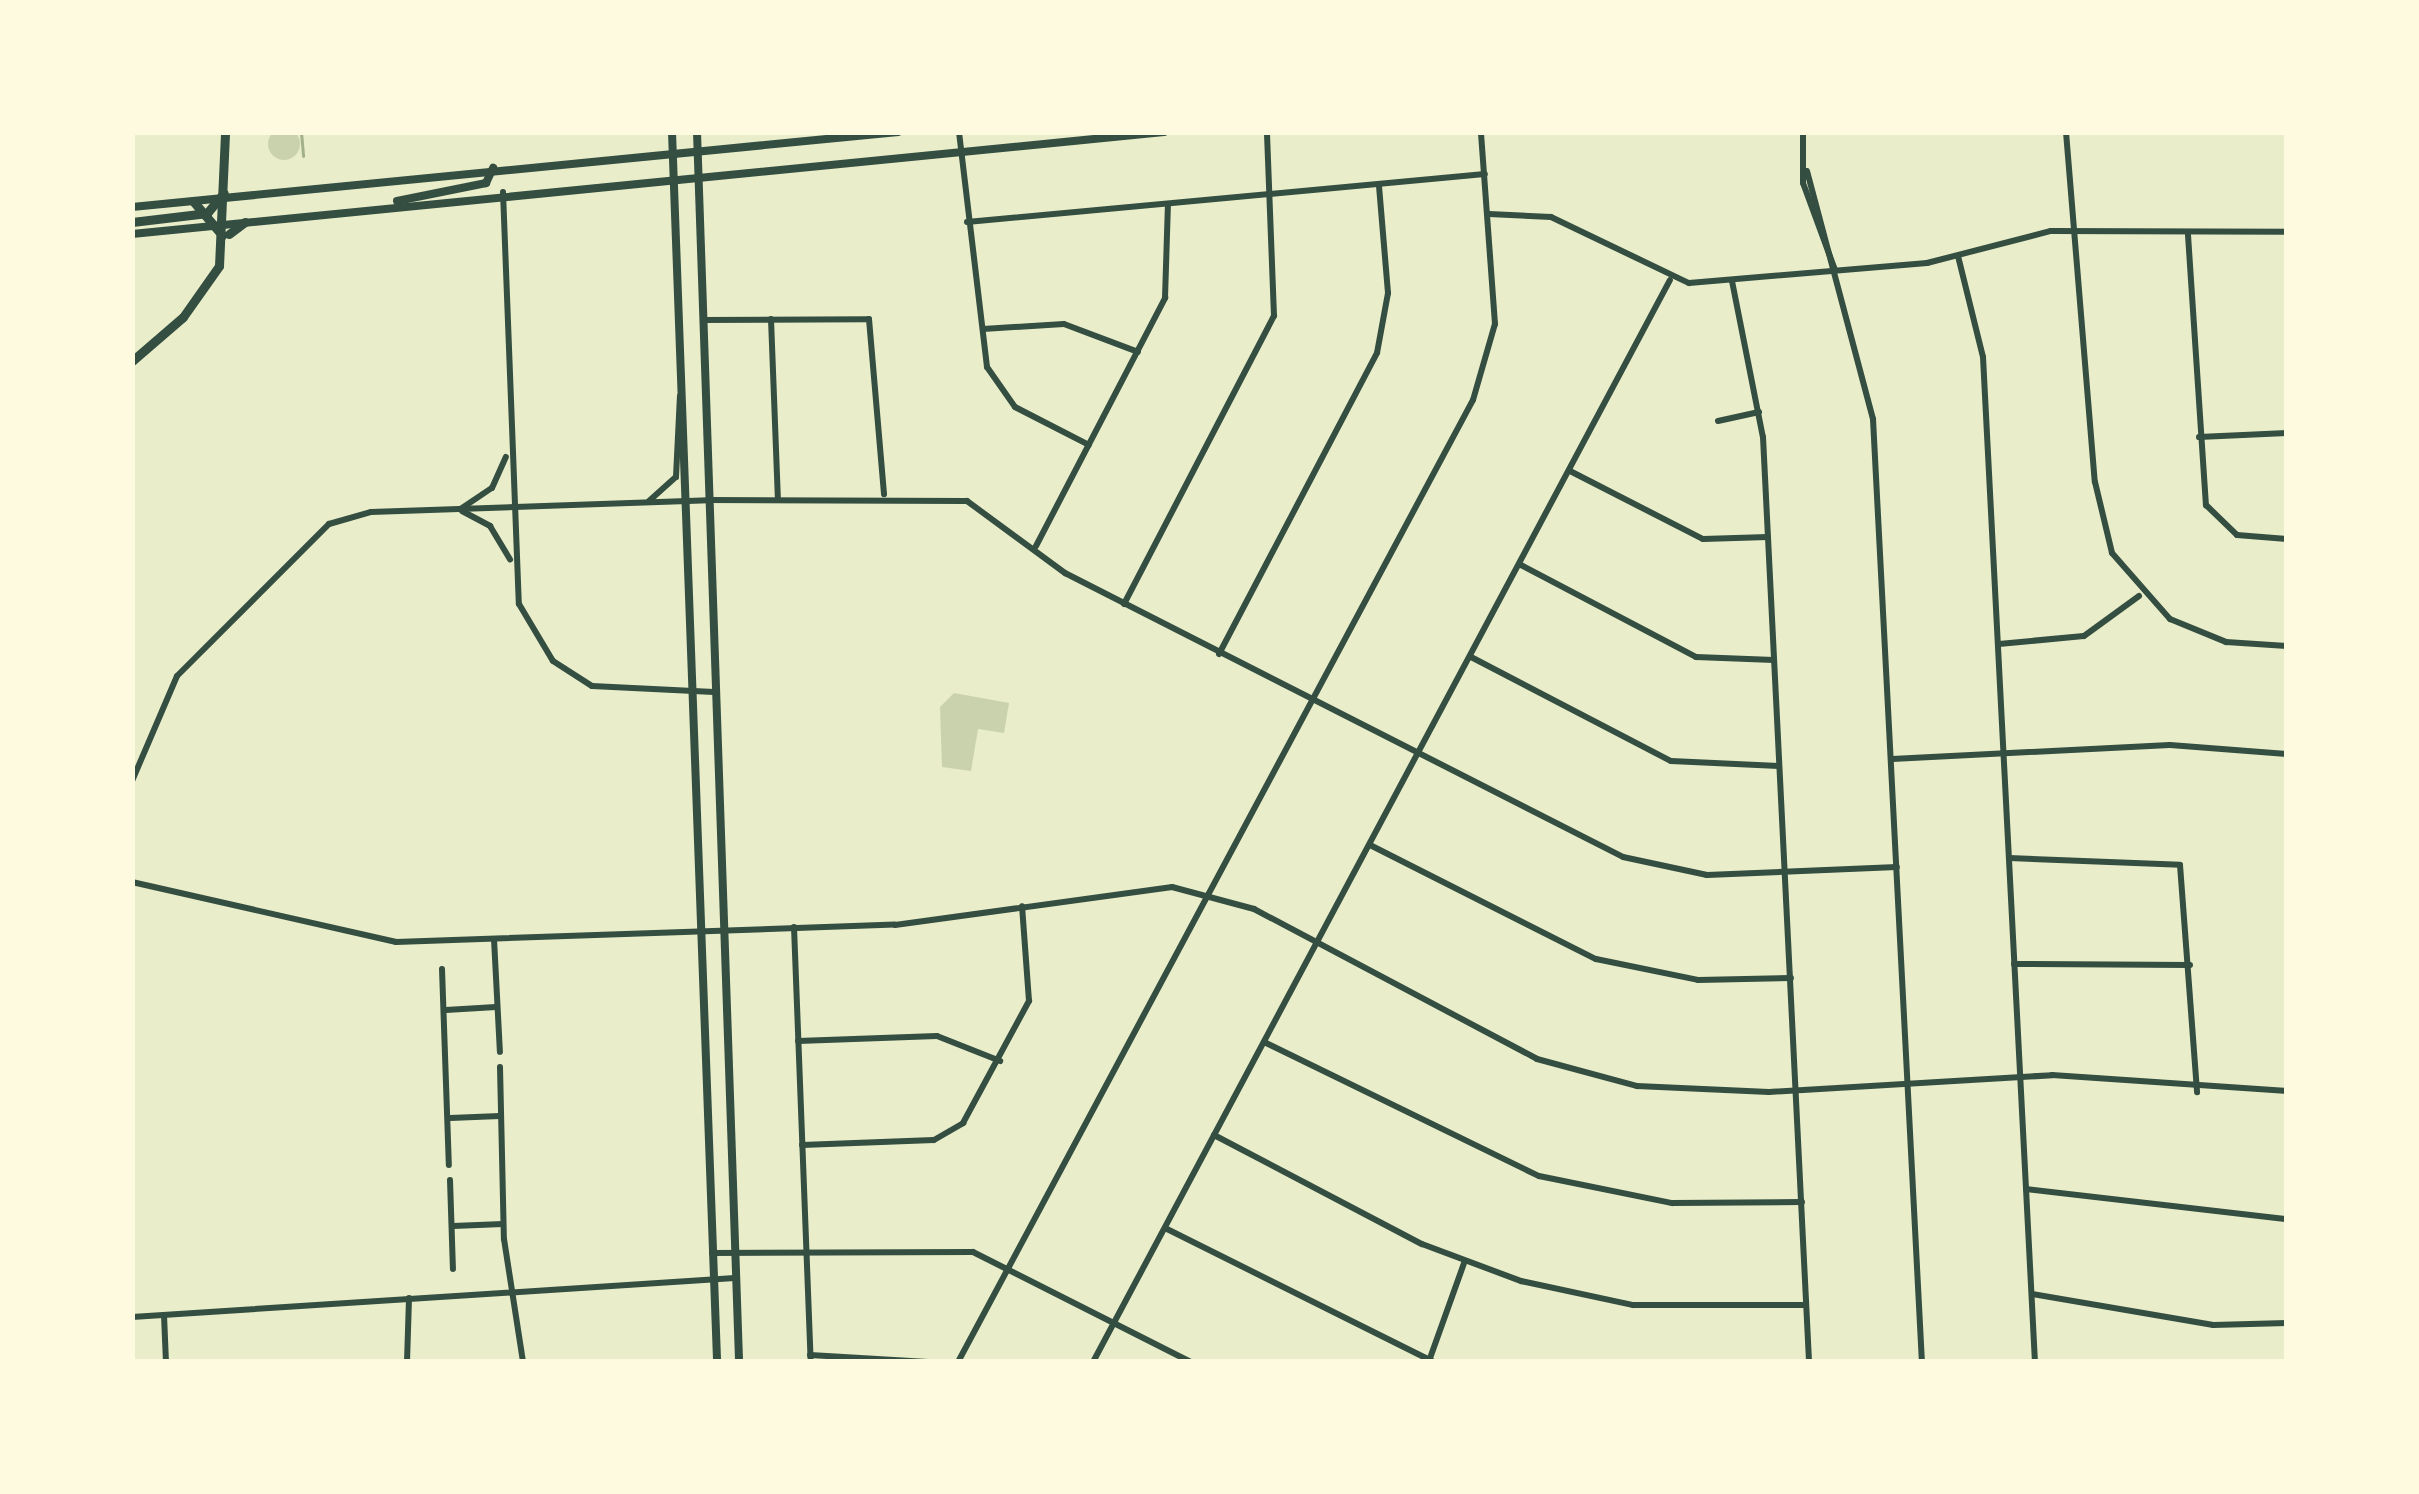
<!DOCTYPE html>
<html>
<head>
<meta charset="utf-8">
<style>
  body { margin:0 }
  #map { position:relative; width:2419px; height:1494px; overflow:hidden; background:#e9edc9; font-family:"Fira Sans Condensed",sans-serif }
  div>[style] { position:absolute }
  .green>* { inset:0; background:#cad2ad }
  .round { border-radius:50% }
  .stream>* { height:3px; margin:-1.5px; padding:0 1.5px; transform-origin:1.5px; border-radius:1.5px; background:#a3b18a }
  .minor>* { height:6px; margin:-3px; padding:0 3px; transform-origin:3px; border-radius:3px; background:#344e41 }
  .tertiary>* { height:6px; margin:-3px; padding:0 3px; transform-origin:3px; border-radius:3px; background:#344e41 }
  .secondary>* { height:8px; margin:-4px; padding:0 4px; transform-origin:4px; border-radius:4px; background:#344e41 }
  .motorway>* { height:9px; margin:-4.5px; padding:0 4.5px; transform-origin:4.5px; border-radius:4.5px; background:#344e41 }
  span { translate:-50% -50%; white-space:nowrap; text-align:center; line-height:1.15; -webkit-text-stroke:12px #fefae0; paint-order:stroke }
  .frame { position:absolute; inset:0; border:135px solid #fefae0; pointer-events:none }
</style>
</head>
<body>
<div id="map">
  <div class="green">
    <div class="round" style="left:268px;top:128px;width:32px;height:32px"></div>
    <div style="clip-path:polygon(954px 693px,1009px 703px,1004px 733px,978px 729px,971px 771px,942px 767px,940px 707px)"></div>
  </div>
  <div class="stream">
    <div style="left:301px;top:132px;width:24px;rotate:85deg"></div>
  </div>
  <div class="minor">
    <div style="left:959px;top:132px;width:237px;rotate:83.2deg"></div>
    <div style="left:987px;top:367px;width:49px;rotate:55deg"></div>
    <div style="left:1015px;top:407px;width:83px;rotate:27.2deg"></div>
    <div style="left:2066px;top:132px;width:351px;rotate:85.3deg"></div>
    <div style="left:2095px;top:482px;width:73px;rotate:76.5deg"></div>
    <div style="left:2112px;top:553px;width:88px;rotate:48.7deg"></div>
    <div style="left:2170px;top:619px;width:61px;rotate:22.3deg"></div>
    <div style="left:2226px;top:642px;width:61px;rotate:3.8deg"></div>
    <div style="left:1489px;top:214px;width:62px;rotate:2.8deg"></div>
    <div style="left:1551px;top:217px;width:153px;rotate:25.6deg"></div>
    <div style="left:1689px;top:283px;width:239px;rotate:-4.8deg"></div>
    <div style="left:1927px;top:263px;width:128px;rotate:-14.5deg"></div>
    <div style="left:2051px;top:231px;width:236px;rotate:0.2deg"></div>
    <div style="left:967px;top:222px;width:520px;rotate:-5.29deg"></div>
    <div style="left:2188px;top:235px;width:271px;rotate:86.2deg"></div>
    <div style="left:2206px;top:505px;width:43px;rotate:44.1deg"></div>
    <div style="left:2237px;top:535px;width:50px;rotate:4.6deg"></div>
    <div style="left:1958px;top:256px;width:104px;rotate:76.1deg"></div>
    <div style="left:1983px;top:357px;width:1006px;rotate:87.04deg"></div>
    <div style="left:1732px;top:281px;width:159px;rotate:78.8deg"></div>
    <div style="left:1763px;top:437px;width:926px;rotate:87.15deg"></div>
    <div style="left:771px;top:319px;width:179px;rotate:87.8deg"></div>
    <div style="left:703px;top:320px;width:166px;rotate:-0.3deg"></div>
    <div style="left:869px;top:319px;width:176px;rotate:85.1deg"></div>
    <div style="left:983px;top:329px;width:81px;rotate:-3.5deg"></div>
    <div style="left:1064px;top:324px;width:79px;rotate:20.7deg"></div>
    <div style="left:1718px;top:421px;width:42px;rotate:-12.4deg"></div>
    <div style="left:2199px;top:437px;width:88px;rotate:-2.6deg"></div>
    <div style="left:1570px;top:471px;width:149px;rotate:27.1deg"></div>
    <div style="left:1703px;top:539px;width:65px;rotate:-1.8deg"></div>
    <div style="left:709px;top:500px;width:258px;rotate:0.2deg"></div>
    <div style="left:967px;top:501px;width:122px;rotate:36.3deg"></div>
    <div style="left:1065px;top:573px;width:626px;rotate:26.97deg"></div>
    <div style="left:1623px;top:857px;width:86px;rotate:12.1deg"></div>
    <div style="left:1707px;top:875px;width:190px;rotate:-2.4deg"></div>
    <div style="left:1036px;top:546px;width:280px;rotate:-62.5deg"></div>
    <div style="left:1165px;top:298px;width:93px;rotate:-88.2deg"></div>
    <div style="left:1521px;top:565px;width:198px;rotate:27.7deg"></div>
    <div style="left:1696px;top:657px;width:78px;rotate:2.2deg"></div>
    <div style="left:1124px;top:604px;width:325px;rotate:-62.5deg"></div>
    <div style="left:1274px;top:316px;width:184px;rotate:-92.2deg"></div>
    <div style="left:1999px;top:644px;width:85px;rotate:-5.4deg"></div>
    <div style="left:2084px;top:636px;width:68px;rotate:-36deg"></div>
    <div style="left:1219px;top:654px;width:340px;rotate:-62.3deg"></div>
    <div style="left:1377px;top:353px;width:61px;rotate:-79.6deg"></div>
    <div style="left:1388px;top:293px;width:108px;rotate:-94.8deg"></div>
    <div style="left:1471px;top:657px;width:225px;rotate:27.5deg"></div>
    <div style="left:1671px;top:761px;width:108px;rotate:2.7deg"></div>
    <div style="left:1892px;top:759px;width:278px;rotate:-2.9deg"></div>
    <div style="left:2170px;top:745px;width:117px;rotate:4.4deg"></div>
    <div style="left:1370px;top:845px;width:253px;rotate:26.8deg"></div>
    <div style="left:1596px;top:959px;width:104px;rotate:11.6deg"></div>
    <div style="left:1698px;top:980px;width:93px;rotate:-1.2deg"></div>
    <div style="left:2009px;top:858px;width:171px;rotate:2.3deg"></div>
    <div style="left:2180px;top:865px;width:228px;rotate:85.7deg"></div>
    <div style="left:794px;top:927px;width:435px;rotate:87.8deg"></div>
    <div style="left:494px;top:939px;width:113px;rotate:87deg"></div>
    <div style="left:2014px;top:964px;width:176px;rotate:0.3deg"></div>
    <div style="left:442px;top:969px;width:196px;rotate:88deg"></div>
    <div style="left:446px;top:1010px;width:50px;rotate:-3.4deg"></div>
    <div style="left:798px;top:1041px;width:139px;rotate:-2.1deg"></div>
    <div style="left:937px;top:1036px;width:68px;rotate:21.6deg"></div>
    <div style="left:1264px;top:1042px;width:306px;rotate:26deg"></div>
    <div style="left:1539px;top:1176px;width:136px;rotate:11.5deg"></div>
    <div style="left:1672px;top:1203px;width:130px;rotate:-0.4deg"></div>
    <div style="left:500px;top:1067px;width:172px;rotate:88.7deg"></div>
    <div style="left:504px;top:1239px;width:124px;rotate:81.2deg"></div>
    <div style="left:450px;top:1118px;width:50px;rotate:-2.3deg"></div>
    <div style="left:1214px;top:1135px;width:235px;rotate:27.7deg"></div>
    <div style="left:1422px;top:1244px;width:106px;rotate:20.5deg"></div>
    <div style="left:1521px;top:1281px;width:115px;rotate:12.1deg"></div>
    <div style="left:1633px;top:1305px;width:173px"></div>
    <div style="left:802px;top:1145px;width:132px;rotate:-2.2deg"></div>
    <div style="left:934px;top:1140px;width:34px;rotate:-30deg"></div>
    <div style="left:963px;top:1123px;width:139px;rotate:-61.6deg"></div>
    <div style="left:1029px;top:1001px;width:95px;rotate:-94.2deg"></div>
    <div style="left:450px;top:1180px;width:89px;rotate:88.1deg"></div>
    <div style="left:2026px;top:1189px;width:263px;rotate:6.6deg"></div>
    <div style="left:453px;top:1226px;width:50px;rotate:-2.3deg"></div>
    <div style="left:1165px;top:1228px;width:301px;rotate:26.5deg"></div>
    <div style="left:712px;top:1253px;width:261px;rotate:-0.2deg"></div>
    <div style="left:973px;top:1252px;width:244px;rotate:26.8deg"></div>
    <div style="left:2032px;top:1294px;width:184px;rotate:9.7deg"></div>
    <div style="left:2213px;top:1325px;width:74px;rotate:-1.5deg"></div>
    <div style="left:164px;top:1315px;width:47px;rotate:87.6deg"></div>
    <div style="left:810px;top:1355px;width:118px;rotate:3.4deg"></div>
    <div style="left:1429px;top:1361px;width:104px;rotate:-70.3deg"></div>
    <div style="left:407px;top:1362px;width:64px;rotate:-88.2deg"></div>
    <div style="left:958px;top:1362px;width:1091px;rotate:-61.84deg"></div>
    <div style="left:1473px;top:400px;width:79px;rotate:-73.9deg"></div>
    <div style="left:1495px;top:324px;width:193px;rotate:-94.2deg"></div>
    <div style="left:1093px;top:1362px;width:1226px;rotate:-61.93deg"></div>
  </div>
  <div class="tertiary">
    <div style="left:1803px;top:132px;width:51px;rotate:90deg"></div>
    <div style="left:1803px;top:183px;width:93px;rotate:69.8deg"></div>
    <div style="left:1807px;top:171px;width:257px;rotate:75.1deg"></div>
    <div style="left:1873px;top:419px;width:944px;rotate:87.03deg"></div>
    <div style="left:503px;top:192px;width:412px;rotate:87.8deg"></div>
    <div style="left:519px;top:604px;width:66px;rotate:59.2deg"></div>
    <div style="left:553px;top:661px;width:46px;rotate:32.7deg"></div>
    <div style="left:592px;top:686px;width:122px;rotate:2.8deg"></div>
    <div style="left:649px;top:501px;width:36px;rotate:-42deg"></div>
    <div style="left:676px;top:477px;width:81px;rotate:-87.2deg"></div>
    <div style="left:462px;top:508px;width:36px;rotate:-34deg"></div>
    <div style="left:492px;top:488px;width:34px;rotate:-66deg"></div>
    <div style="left:462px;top:511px;width:32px;rotate:28deg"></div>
    <div style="left:490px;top:526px;width:39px;rotate:59deg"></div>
    <div style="left:132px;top:781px;width:114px;rotate:-66.8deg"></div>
    <div style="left:177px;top:676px;width:215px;rotate:-45deg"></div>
    <div style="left:329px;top:524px;width:44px;rotate:-15.9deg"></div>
    <div style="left:371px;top:512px;width:338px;rotate:-2deg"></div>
    <div style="left:132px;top:882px;width:271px;rotate:12.8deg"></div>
    <div style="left:396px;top:942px;width:499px;rotate:-2deg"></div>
    <div style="left:895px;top:925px;width:280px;rotate:-7.8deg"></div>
    <div style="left:1172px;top:887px;width:85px;rotate:15deg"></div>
    <div style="left:1254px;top:909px;width:320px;rotate:27.9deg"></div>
    <div style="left:1537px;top:1059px;width:104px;rotate:15.1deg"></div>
    <div style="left:1637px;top:1086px;width:132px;rotate:2.6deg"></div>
    <div style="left:1769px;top:1092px;width:284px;rotate:-3.4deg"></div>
    <div style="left:2052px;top:1075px;width:236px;rotate:3.9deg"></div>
    <div style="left:132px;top:1317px;width:604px;rotate:-3.7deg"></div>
  </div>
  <div class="secondary">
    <div style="left:672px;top:132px;width:1231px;rotate:87.9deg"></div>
    <div style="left:697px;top:132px;width:1231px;rotate:88.04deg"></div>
    <div style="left:397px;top:201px;width:91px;rotate:-11.4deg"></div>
    <div style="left:486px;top:183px;width:17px;rotate:-65deg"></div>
    <div style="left:132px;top:207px;width:770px;rotate:-5.59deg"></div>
    <div style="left:132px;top:234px;width:1037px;rotate:-5.64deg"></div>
  </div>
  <div class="motorway">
    <div style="left:193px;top:201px;width:45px;rotate:49.5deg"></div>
    <div style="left:132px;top:222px;width:76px;rotate:-6.8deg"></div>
    <div style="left:207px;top:213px;width:26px;rotate:-50deg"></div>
    <div style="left:229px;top:234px;width:20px;rotate:-37deg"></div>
    <div style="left:132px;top:361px;width:67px;rotate:-40.8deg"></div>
    <div style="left:183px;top:317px;width:62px;rotate:-54.8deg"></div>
    <div style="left:219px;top:266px;width:134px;rotate:-87.4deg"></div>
  </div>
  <div class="frame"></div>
</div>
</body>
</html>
